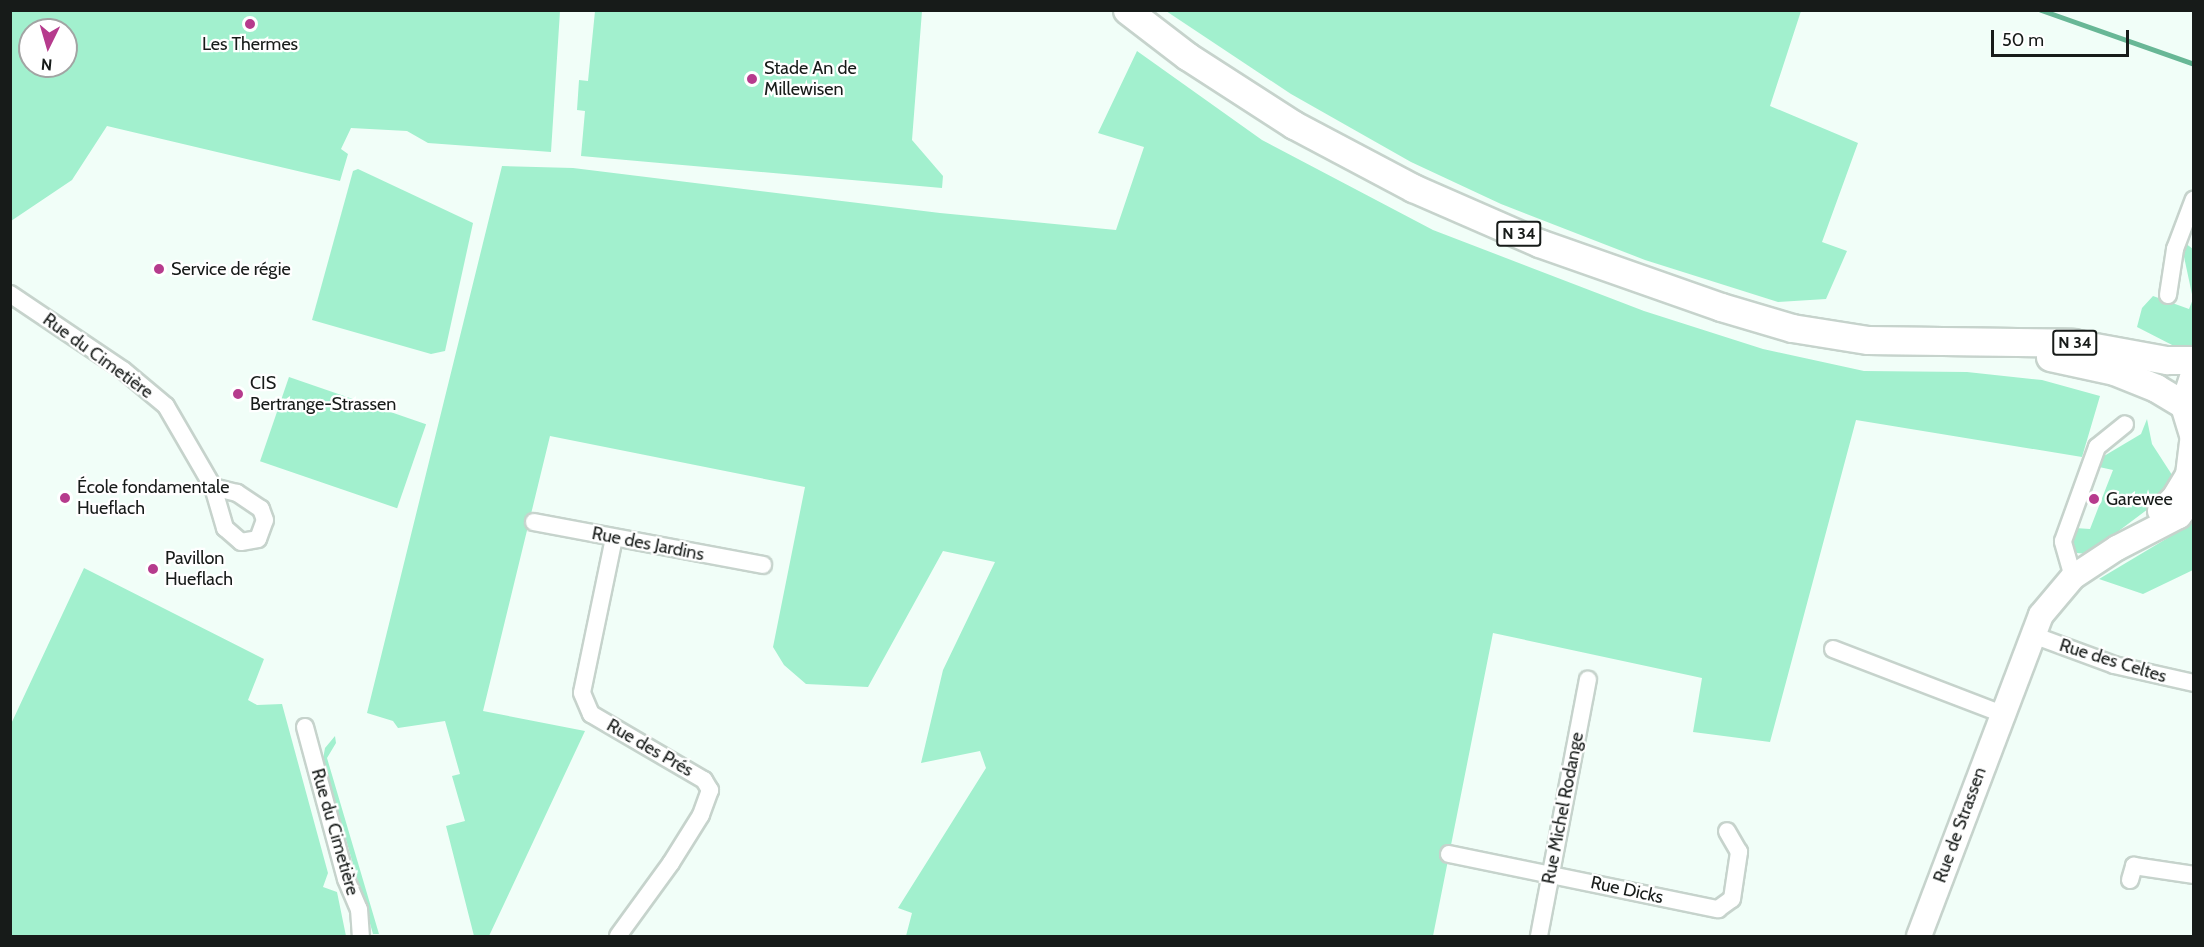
<!DOCTYPE html>
<html>
<head>
<meta charset="utf-8">
<style>
  body { margin:0 }
  #map { position:relative; width:2204px; height:947px; overflow:hidden; background:#f1fef8; font-family:Cabin,sans-serif }
  div>[style] { position:absolute }
  .green>* { inset:0; background:#a2f0ce; transform-origin:0 0 }
  .stream>* { height:5px; margin:-2.5px; padding:0 2.5px; transform-origin:2.5px; border-radius:2.5px; background:#68b796 }
  .roads { filter:drop-shadow(2px 0 #c6d3cc) drop-shadow(-2px 0 #c6d3cc) drop-shadow(0 2px #c6d3cc) drop-shadow(0 -2px #c6d3cc) }
  .street>* { height:16px; margin:-8px; padding:0 8px; transform-origin:8px; border-radius:8px; background:#fff }
  .secondary>* { height:24px; margin:-12px; padding:0 12px; transform-origin:12px; border-radius:12px; background:#fff }
  .primary>* { height:27px; margin:-13.5px; padding:0 13.5px; transform-origin:13.5px; border-radius:13.5px; background:#fff }
  .dots>* { width:16px; height:16px; translate:-50% -50%; box-sizing:border-box; border:3px solid #fff; border-radius:50% }
  span { translate:-50% -50%; white-space:nowrap; text-align:center; line-height:1.15; -webkit-text-stroke:4.5px #fff; paint-order:stroke }
  .shield-label span { padding:2px 4px; background:#fff; border:2px solid; border-radius:4px; -webkit-text-stroke-width:0 }
  .shield-label { font-size:16px; color:#171b19; font-weight:700 }
  .poi-label { font-size:18px; color:#171b19 }
  .left { translate:0 -50%; text-align:left }
  .street-label { font-size:18px; color:#171b19 }
  .frame { position:absolute; inset:0; border:12px solid #171b19; pointer-events:none }
  .north { position:absolute; left:18px; top:18px; width:60px; height:60px; box-sizing:border-box; background:#fff; border:2px solid #a2a4a3; border-radius:50%; rotate:185deg; font-size:16px; font-weight:700; line-height:24px; text-align:center; color:#171b19 }
  .north::after { content:''; display:block; margin:auto; width:21px; height:27px; background:#b63b8d; clip-path:polygon(50% 0,100% 100%,50% 72%,0 100%) }
  .scale { position:absolute; left:1991px; top:30px; width:138px; height:27px; box-sizing:border-box; border:3px solid #171b19; border-top:0; padding-left:8px; font-size:18px; line-height:21px; white-space:nowrap; color:#171b19; -webkit-text-stroke:4px #fff; paint-order:stroke }
</style>
</head>
<body>
<div id="map">
  <div class="green">
    <div style="clip-path:polygon(evenodd,10px 11px,560px 11px,551px 152px,428px 143px,407px 131px,351px 128px,341px 149px,348px 154px,340px 181px,107px 126px,72px 180px,11px 221px,10px 11px,30px 30px,66px 30px,66px 66px,30px 66px,30px 30px)"></div>
    <div style="clip-path:polygon(595px 11px,922px 11px,912px 140px,943px 176px,942px 188px,581px 156px,585px 111px,577px 110px,579px 80px,588px 81px)"></div>
    <div style="clip-path:polygon(1166px 11px,1801px 11px,1770px 106px,1858px 143px,1822px 242px,1847px 251px,1826px 299px,1778px 302px,1645px 260px,1501px 204px,1411px 162px,1291px 94px)"></div>
    <div style="clip-path:polygon(1137px 51px,1262px 140px,1433px 230px,1644px 311px,1763px 349px,1864px 371px,1967px 372px,2042px 380px,2100px 396px,2082px 457px,1856px 420px,1770px 742px,1693px 732px,1702px 678px,1493px 633px,1433px 936px,906px 936px,912px 913px,898px 908px,986px 768px,980px 751px,921px 763px,943px 670px,995px 562px,943px 551px,868px 687px,806px 684px,784px 665px,773px 647px,805px 487px,550px 436px,483px 711px,585px 731px,489px 936px,474px 936px,446px 826px,465px 821px,452px 776px,460px 774px,445px 721px,398px 728px,393px 721px,367px 713px,502px 166px,573px 168px,940px 213px,1116px 230px,1144px 147px,1098px 133px)"></div>
    <div style="clip-path:polygon(358px 169px,473px 223px,445px 351px,431px 354px,312px 320px,353px 171px)"></div>
    <div style="clip-path:polygon(2185px 243px,2193px 249px,2193px 348px,2176px 347px,2137px 327px,2142px 308px,2153px 296px,2189px 309px,2193px 299px,2183px 252px)"></div>
    <div style="left:289px;top:377px;width:145px;height:89px;rotate:19deg"></div>
    <div style="clip-path:polygon(2147px 419px,2152px 444px,2174px 478px,2156px 503px,2088px 554px,2077px 553px,2070px 544px,2075px 528px,2090px 529px,2113px 470px,2099px 467px,2104px 456px,2141px 434px)"></div>
    <div style="clip-path:polygon(2193px 518px,2193px 570px,2143px 594px,2099px 579px,2181px 530px)"></div>
    <div style="clip-path:polygon(84px 568px,264px 659px,248px 700px,257px 705px,282px 704px,328px 873px,323px 887px,337px 892px,346px 936px,11px 936px,11px 724px)"></div>
    <div style="clip-path:polygon(335px 736px,336px 743px,327px 758px,379px 934px,373px 934px,323px 759px,325px 748px)"></div>
  </div>
  <div class="stream">
    <div style="left:2041px;top:10px;width:162px;rotate:19.4deg"></div>
  </div>
  <div class="roads">
    <div class="street">
      <div style="left:10px;top:294px;width:136px;rotate:33.9deg"></div>
      <div style="left:123px;top:370px;width:56px;rotate:39.9deg"></div>
      <div style="left:166px;top:406px;width:94px;rotate:59.9deg"></div>
      <div style="left:213px;top:487px;width:43px;rotate:73.7deg"></div>
      <div style="left:225px;top:528px;width:21px;rotate:41deg"></div>
      <div style="left:241px;top:542px;width:17px;rotate:-10deg"></div>
      <div style="left:258px;top:539px;width:20px;rotate:-70deg"></div>
      <div style="left:265px;top:520px;width:12px;rotate:-110deg"></div>
      <div style="left:261px;top:509px;width:29px;rotate:-146deg"></div>
      <div style="left:237px;top:493px;width:25px;rotate:-166deg"></div>
      <div style="left:2168px;top:295px;width:47px;rotate:-81.3deg"></div>
      <div style="left:2175px;top:249px;width:53px;rotate:-69.2deg"></div>
      <div style="left:534px;top:522px;width:233px;rotate:10.6deg"></div>
      <div style="left:614px;top:538px;width:158px;rotate:101.7deg"></div>
      <div style="left:582px;top:693px;width:23px;rotate:67deg"></div>
      <div style="left:591px;top:714px;width:131px;rotate:30.3deg"></div>
      <div style="left:704px;top:780px;width:12px;rotate:59deg"></div>
      <div style="left:710px;top:790px;width:27px;rotate:110deg"></div>
      <div style="left:701px;top:815px;width:57px;rotate:122deg"></div>
      <div style="left:671px;top:863px;width:90px;rotate:126deg"></div>
      <div style="left:2073px;top:577px;width:37px;rotate:-106deg"></div>
      <div style="left:2063px;top:541px;width:100px;rotate:-70.1deg"></div>
      <div style="left:2097px;top:447px;width:36px;rotate:-39deg"></div>
      <div style="left:2033px;top:635px;width:86px;rotate:20.3deg"></div>
      <div style="left:2114px;top:665px;width:82px;rotate:12.7deg"></div>
      <div style="left:1833px;top:649px;width:181px;rotate:21deg"></div>
      <div style="left:305px;top:727px;width:157px;rotate:74.9deg"></div>
      <div style="left:346px;top:879px;width:33px;rotate:67deg"></div>
      <div style="left:359px;top:909px;width:27px;rotate:86deg"></div>
      <div style="left:1449px;top:854px;width:275px;rotate:11.6deg"></div>
      <div style="left:1718px;top:909px;width:17px;rotate:-36deg"></div>
      <div style="left:1732px;top:899px;width:48px;rotate:-81.5deg"></div>
      <div style="left:1739px;top:852px;width:24px;rotate:-120deg"></div>
      <div style="left:2130px;top:880px;width:15px;rotate:-74deg"></div>
      <div style="left:2134px;top:866px;width:61px;rotate:8.5deg"></div>
      <div style="left:1539px;top:936px;width:261px;rotate:-79.2deg"></div>
    </div>
    <div class="secondary">
      <div style="left:2160px;top:511px;width:19px;rotate:-43deg"></div>
      <div style="left:2174px;top:498px;width:27px;rotate:-59deg"></div>
      <div style="left:2188px;top:475px;width:38px;rotate:-83deg"></div>
      <div style="left:1919px;top:936px;width:343px;rotate:-69.2deg"></div>
      <div style="left:2041px;top:615px;width:50px;rotate:-49.9deg"></div>
      <div style="left:2073px;top:577px;width:53px;rotate:-33.4deg"></div>
      <div style="left:2117px;top:548px;width:70px;rotate:-27.3deg"></div>
      <div style="left:2179px;top:516px;width:24px;rotate:-52deg"></div>
    </div>
    <div class="primary">
      <div style="left:1127px;top:10px;width:76px;rotate:37.5deg"></div>
      <div style="left:1187px;top:56px;width:127px;rotate:32.8deg"></div>
      <div style="left:1294px;top:125px;width:135px;rotate:27.9deg"></div>
      <div style="left:1413px;top:188px;width:137px;rotate:23.6deg"></div>
      <div style="left:1539px;top:243px;width:193px;rotate:19.4deg"></div>
      <div style="left:1721px;top:307px;width:74px;rotate:16.5deg"></div>
      <div style="left:1792px;top:328px;width:77px;rotate:9deg"></div>
      <div style="left:1868px;top:340px;width:205px;rotate:0.8deg"></div>
      <div style="left:2073px;top:343px;width:96px;rotate:10.3deg"></div>
      <div style="left:2167px;top:360px;width:27px"></div>
      <div style="left:2050px;top:357px;width:66px;rotate:12.3deg"></div>
      <div style="left:2114px;top:371px;width:45px;rotate:22deg"></div>
      <div style="left:2156px;top:388px;width:33px;rotate:31deg"></div>
      <div style="left:2194px;top:374px;width:33px;rotate:108deg"></div>
      <div style="left:2184px;top:405px;width:34px;rotate:73deg"></div>
    </div>
  </div>
  <div class="dots">
    <div style="left:250px;top:24px;background:#b63b8d"></div>
    <div style="left:752px;top:79px;background:#b63b8d"></div>
    <div style="left:159px;top:269px;background:#b63b8d"></div>
    <div style="left:238px;top:394px;background:#b63b8d"></div>
    <div style="left:65px;top:498px;background:#b63b8d"></div>
    <div style="left:2094px;top:499px;background:#b63b8d"></div>
    <div style="left:153px;top:569px;background:#b63b8d"></div>
  </div>
  <div class="shield-label">
    <span style="left:1519px;top:234px">N 34</span>
    <span style="left:2075px;top:343px">N 34</span>
  </div>
  <div class="poi-label">
    <span style="left:250px;top:44px">Les Thermes</span>
    <span class="left" style="left:764px;top:79px">Stade An de<br>Millewisen</span>
    <span class="left" style="left:171px;top:269px">Service de régie</span>
    <span class="left" style="left:250px;top:394px">CIS<br>Bertrange-Strassen</span>
    <span class="left" style="left:77px;top:498px">École fondamentale<br>Hueflach</span>
    <span class="left" style="left:2106px;top:499px">Garewee</span>
    <span class="left" style="left:165px;top:569px">Pavillon<br>Hueflach</span>
  </div>
  <div class="street-label">
    <span style="left:98px;top:356px;rotate:36deg">Rue du Cimetière</span>
    <span style="left:648px;top:544px;rotate:11deg">Rue des Jardins</span>
    <span style="left:2113px;top:661px;rotate:17deg">Rue des Celtes</span>
    <span style="left:650px;top:748px;rotate:30deg">Rue des Prés</span>
    <span style="left:1563px;top:808px;rotate:-79deg">Rue Michel Rodange</span>
    <span style="left:1960px;top:825px;rotate:-70deg">Rue de Strassen</span>
    <span style="left:335px;top:832px;rotate:74deg">Rue du Cimetière</span>
    <span style="left:1627px;top:890px;rotate:12deg">Rue Dicks</span>
  </div>
  <div class="frame"></div>
  <div class="north">N</div>
  <div class="scale">50 m</div>
</div>
</body>
</html>
